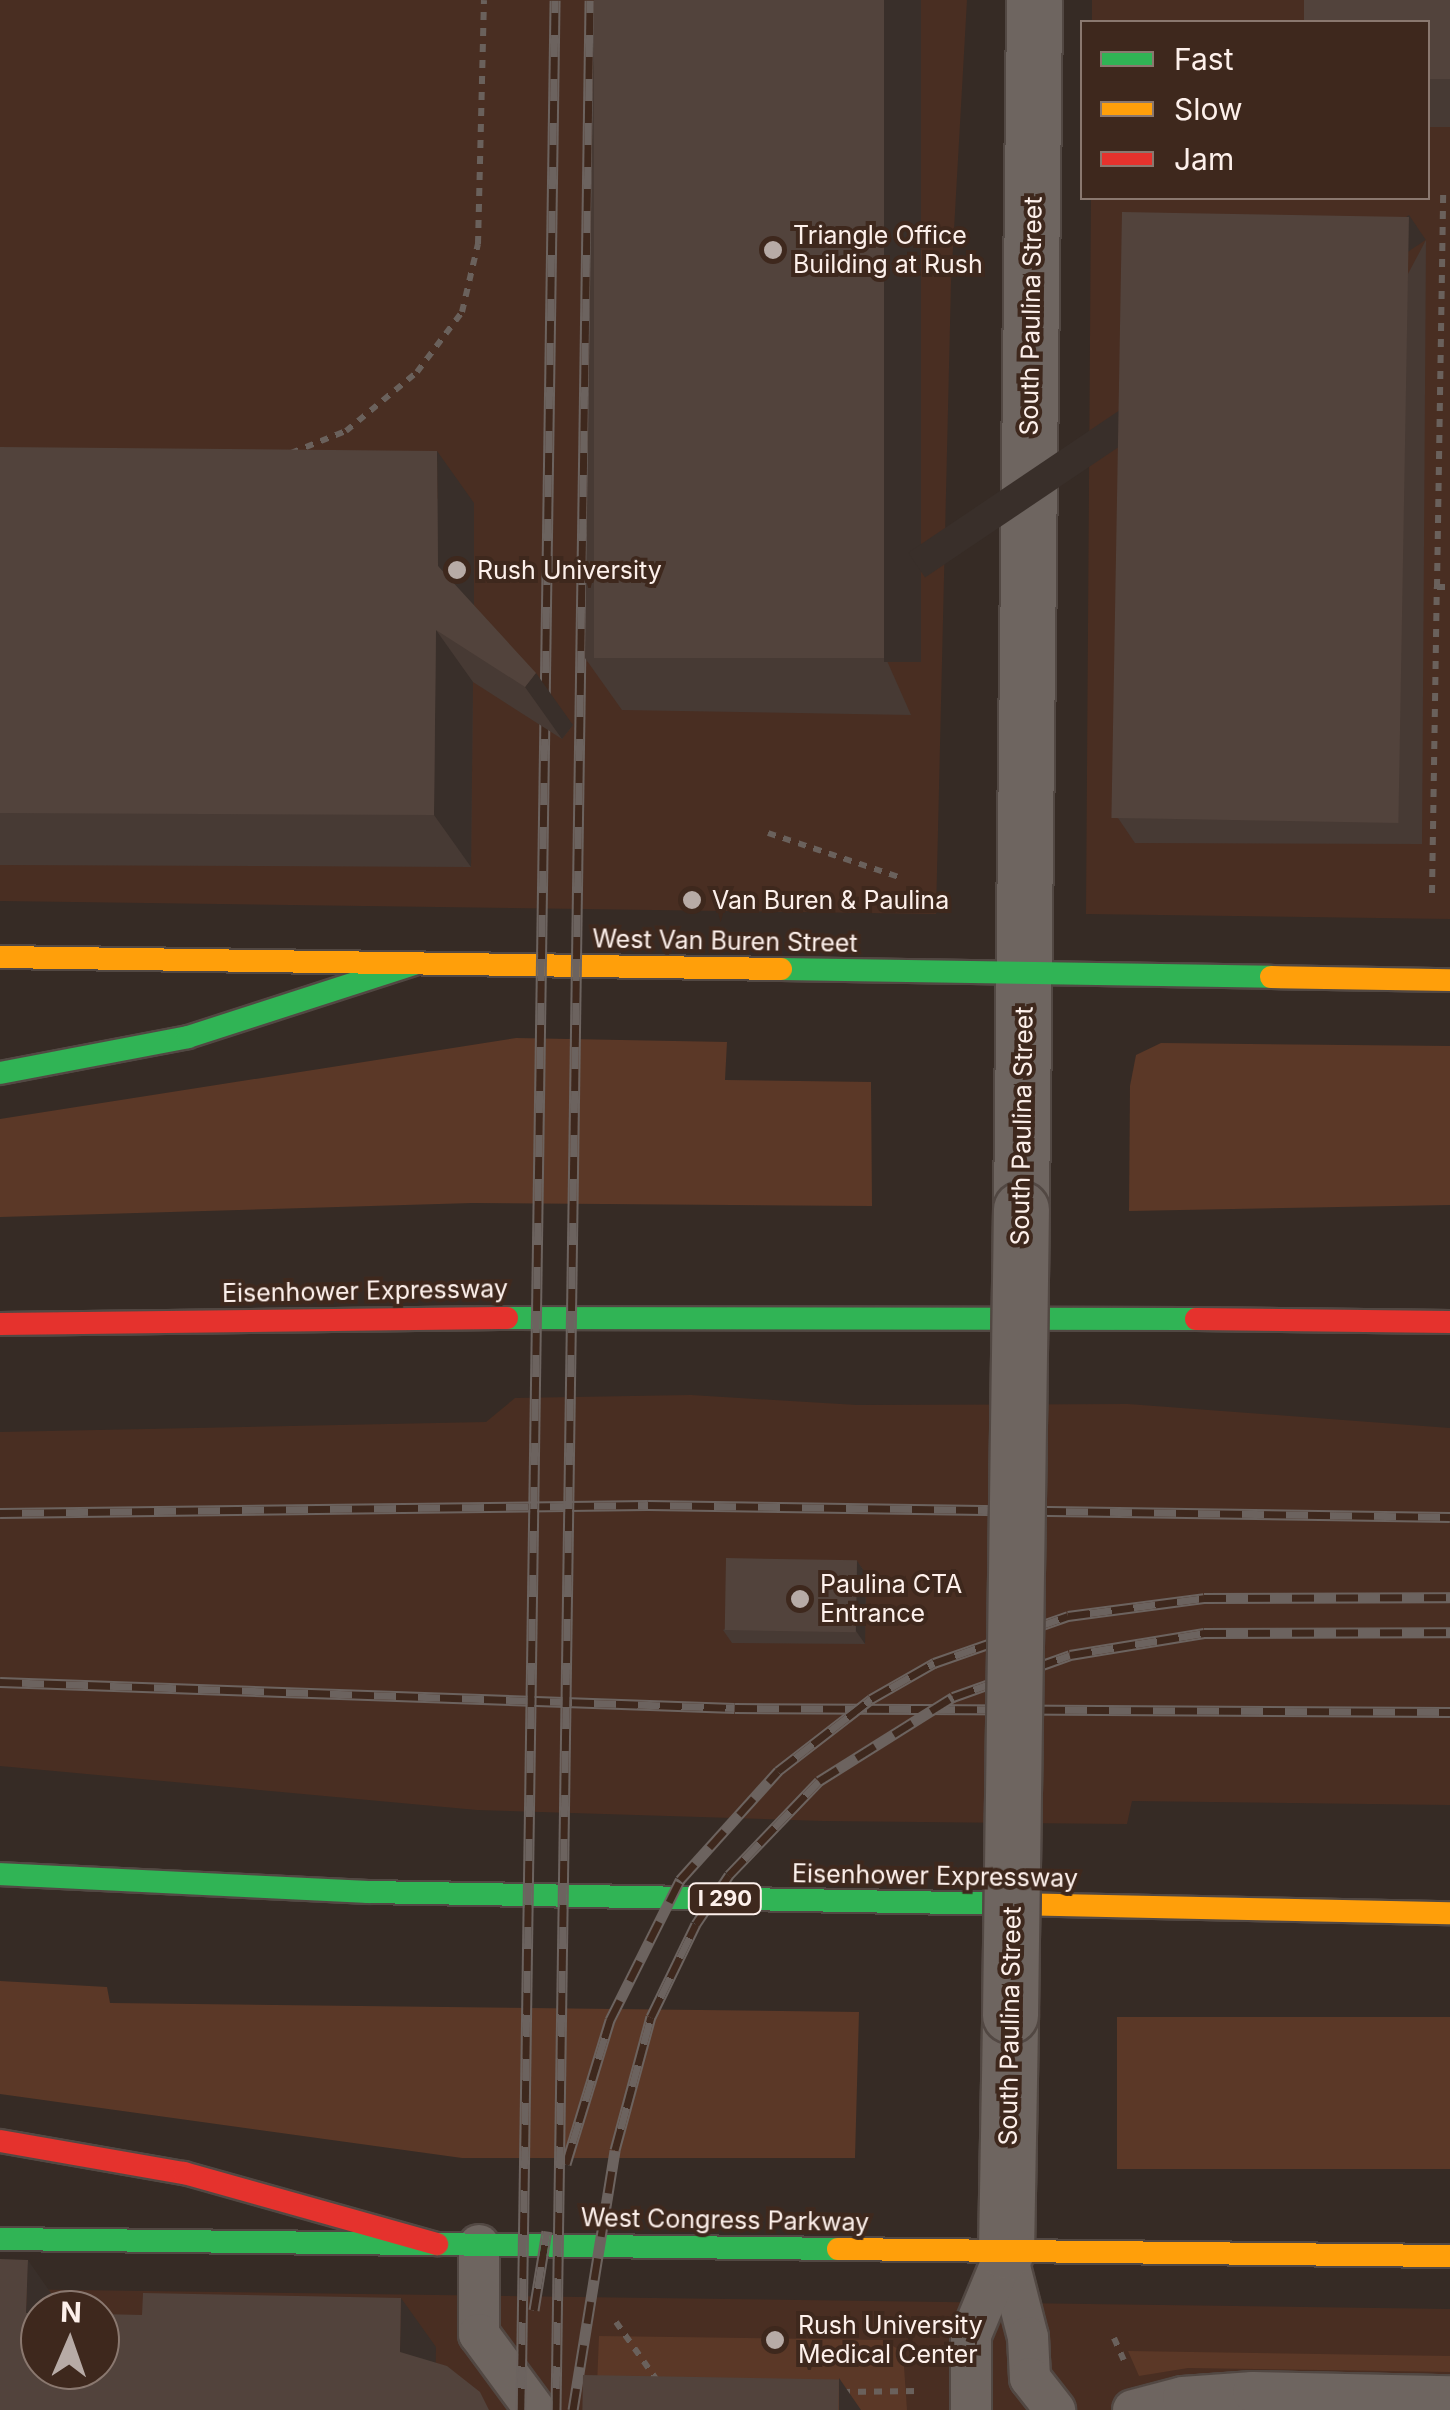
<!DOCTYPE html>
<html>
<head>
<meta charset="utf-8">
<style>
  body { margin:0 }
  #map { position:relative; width:1450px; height:2410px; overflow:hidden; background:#362b25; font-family:Inter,sans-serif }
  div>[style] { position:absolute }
  .built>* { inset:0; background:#492e22 }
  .green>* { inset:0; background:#5b3827; transform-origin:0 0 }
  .path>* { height:6px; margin-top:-3px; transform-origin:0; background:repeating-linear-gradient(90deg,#6a615c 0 8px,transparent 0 16px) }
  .roads { filter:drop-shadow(2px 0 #524843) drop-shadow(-2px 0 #524843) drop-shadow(0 2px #524843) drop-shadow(0 -2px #524843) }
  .lane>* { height:40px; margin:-20px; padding:0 20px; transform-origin:20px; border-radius:20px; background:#6e6560 }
  .street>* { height:55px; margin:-27.5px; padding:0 27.5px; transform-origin:27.5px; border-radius:27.5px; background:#6e6560 }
  .fast>* { height:22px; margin:-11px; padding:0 11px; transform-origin:11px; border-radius:11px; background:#30b455 }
  .slow>* { height:22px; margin:-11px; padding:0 11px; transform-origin:11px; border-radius:11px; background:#ff9f0a }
  .jam>* { height:22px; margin:-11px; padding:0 11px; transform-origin:11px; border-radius:11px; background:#e5322d }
  .rail>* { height:11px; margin-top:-5.5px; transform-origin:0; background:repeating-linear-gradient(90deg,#3e281d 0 22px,#6c635f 0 44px); box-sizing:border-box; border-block:2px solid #6c635f }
  .bridges { filter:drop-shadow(2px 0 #524843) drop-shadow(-2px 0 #524843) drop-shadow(0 2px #524843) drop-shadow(0 -2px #524843) }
  .street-bridge>* { height:55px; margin:-27.5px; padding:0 27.5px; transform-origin:27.5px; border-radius:27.5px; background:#6e6560 }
  .wall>* { inset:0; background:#473a34 }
  .shaded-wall>* { inset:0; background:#392f2a; transform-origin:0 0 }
  .building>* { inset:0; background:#52433c; transform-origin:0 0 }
  .dots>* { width:28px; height:28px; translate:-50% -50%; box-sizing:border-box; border:5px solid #3e281d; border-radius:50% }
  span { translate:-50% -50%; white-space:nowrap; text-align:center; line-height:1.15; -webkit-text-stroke:8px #3e281d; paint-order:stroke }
  .shield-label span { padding:2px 8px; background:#3e281d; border:2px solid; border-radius:8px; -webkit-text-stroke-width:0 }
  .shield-label { font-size:22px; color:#fdf0eb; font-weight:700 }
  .poi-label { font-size:25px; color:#fdf0eb }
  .left { translate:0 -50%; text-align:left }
  .street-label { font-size:25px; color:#fdf0eb }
  .legend { position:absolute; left:1080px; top:20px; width:350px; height:180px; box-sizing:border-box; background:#3e281d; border:2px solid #8a786f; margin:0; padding:12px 18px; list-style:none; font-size:30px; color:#fdf0eb }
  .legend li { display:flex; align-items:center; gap:20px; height:50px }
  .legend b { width:50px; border:2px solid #8a786f }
  .north { position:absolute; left:20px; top:2290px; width:100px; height:100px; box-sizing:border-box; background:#3e281d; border:2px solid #8a786f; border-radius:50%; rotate:2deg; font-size:28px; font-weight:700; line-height:40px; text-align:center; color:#fdf0eb }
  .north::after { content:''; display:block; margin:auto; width:35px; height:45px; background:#b7aba6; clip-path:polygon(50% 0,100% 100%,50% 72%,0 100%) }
</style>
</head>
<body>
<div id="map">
  <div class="built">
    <div style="clip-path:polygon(0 0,967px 0,951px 283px,936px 914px,0 901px)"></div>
    <div style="clip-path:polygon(1092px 0,1450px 0,1450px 919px,1086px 914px,1091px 198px,1428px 198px,1428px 22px,1092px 22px)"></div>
    <div style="clip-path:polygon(691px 1395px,857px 1405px,1128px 1404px,1450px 1428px,1450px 1805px,1132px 1801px,1127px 1824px,823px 1821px,477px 1810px,0 1766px,0 1432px,486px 1422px,515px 1398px)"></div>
    <div style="clip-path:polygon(evenodd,0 2289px,1450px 2309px,1450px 2410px,0 2410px,0 2289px,40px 2310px,100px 2310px,100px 2370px,40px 2370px,40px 2310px)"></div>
  </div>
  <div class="green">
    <div style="clip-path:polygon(516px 1038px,727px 1042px,725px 1080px,871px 1082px,872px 1206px,472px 1203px,0 1217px,0 1119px)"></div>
    <div style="clip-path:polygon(1161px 1043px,1450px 1046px,1450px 1205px,1129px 1211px,1130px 1086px,1136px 1055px)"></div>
    <div style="clip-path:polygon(0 1981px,107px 1987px,110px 2003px,859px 2012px,855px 2158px,462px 2158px,0 2094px)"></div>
    <div style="left:1117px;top:2017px;width:333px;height:152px"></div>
    <div style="clip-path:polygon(599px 2336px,883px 2340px,903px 2352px,907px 2410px,596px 2410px)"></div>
    <div style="clip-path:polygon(1128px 2351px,1450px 2356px,1450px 2372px,1188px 2368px,1139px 2376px)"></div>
  </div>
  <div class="path">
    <div style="left:291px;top:453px;width:59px;rotate:-21.8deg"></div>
    <div style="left:346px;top:431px;width:92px;rotate:-39.7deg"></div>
    <div style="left:417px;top:372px;width:75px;rotate:-53.1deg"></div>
    <div style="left:462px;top:312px;width:70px;rotate:-76.8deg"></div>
    <div style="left:478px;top:244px;width:244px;rotate:-88.6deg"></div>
    <div style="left:1437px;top:587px;width:394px;rotate:-89.1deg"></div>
    <div style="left:768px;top:833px;width:138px;rotate:18.6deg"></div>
    <div style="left:1432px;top:893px;width:306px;rotate:-89.1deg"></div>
    <div style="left:1437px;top:587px;width:13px"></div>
    <div style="left:616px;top:2322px;width:70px;rotate:54.9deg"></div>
    <div style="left:1114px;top:2338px;width:24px;rotate:66deg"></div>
    <div style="left:842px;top:2392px;width:77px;rotate:-0.7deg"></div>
  </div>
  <div class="roads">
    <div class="lane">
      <div style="left:479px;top:2245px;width:89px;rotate:90deg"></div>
      <div style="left:479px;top:2334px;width:94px;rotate:53.6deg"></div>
      <div style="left:1006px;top:2251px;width:89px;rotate:75.7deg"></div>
      <div style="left:1028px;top:2337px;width:41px;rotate:87.2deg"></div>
      <div style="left:1030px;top:2378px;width:41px;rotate:52deg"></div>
      <div style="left:971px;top:2410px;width:75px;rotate:-90deg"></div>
      <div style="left:971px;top:2335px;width:91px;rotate:-67.4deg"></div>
      <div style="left:1133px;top:2410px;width:52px;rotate:-14.6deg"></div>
      <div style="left:1183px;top:2397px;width:70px;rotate:-4.1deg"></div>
      <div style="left:1253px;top:2392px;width:197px;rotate:1.2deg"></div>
    </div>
    <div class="street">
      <div style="left:1021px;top:1209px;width:1209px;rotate:-89.38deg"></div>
      <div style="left:1006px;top:2251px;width:236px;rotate:-89deg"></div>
    </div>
    <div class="fast">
      <div style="left:781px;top:969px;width:490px;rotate:0.9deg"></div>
      <div style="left:0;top:1073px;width:191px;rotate:-10.8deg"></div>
      <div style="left:188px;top:1037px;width:237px;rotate:-17.9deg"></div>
      <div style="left:507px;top:1318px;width:689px;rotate:0.08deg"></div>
      <div style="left:0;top:1874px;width:368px;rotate:2.8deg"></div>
      <div style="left:368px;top:1892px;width:643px;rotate:1.07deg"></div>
      <div style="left:0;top:2239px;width:838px;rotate:0.68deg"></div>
    </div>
    <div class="slow">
      <div style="left:0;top:957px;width:781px;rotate:0.88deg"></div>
      <div style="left:1271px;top:977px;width:179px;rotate:1deg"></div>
      <div style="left:1011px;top:1904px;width:439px;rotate:1.2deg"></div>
      <div style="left:838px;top:2249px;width:612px;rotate:0.66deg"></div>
    </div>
    <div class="jam">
      <div style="left:1196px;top:1319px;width:254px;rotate:0.7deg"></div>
      <div style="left:0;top:1324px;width:507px;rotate:-0.68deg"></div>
      <div style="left:0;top:2141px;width:187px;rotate:9.9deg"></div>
      <div style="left:184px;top:2173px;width:263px;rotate:15.7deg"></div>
    </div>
  </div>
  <div class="rail">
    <div style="left:0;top:1513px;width:648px;rotate:-0.71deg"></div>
    <div style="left:648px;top:1505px;width:802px;rotate:0.86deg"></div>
    <div style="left:0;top:1682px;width:735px;rotate:2.03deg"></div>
    <div style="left:735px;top:1708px;width:715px;rotate:0.32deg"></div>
    <div style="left:566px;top:2164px;width:151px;rotate:-73deg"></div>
    <div style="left:610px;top:2020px;width:157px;rotate:-63.4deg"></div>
    <div style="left:680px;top:1880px;width:147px;rotate:-48deg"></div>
    <div style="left:778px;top:1771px;width:118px;rotate:-37.7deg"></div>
    <div style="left:871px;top:1699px;width:73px;rotate:-29.7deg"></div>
    <div style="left:934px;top:1663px;width:142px;rotate:-19.3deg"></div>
    <div style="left:1068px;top:1616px;width:137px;rotate:-7.5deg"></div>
    <div style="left:1204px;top:1598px;width:246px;rotate:-0.2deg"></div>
    <div style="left:534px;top:2310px;width:80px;rotate:-80.7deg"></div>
    <div style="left:521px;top:2410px;width:2410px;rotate:-89.19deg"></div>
    <div style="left:556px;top:2410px;width:2410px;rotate:-89.19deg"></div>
    <div style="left:573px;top:2410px;width:263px;rotate:-80.8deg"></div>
    <div style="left:615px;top:2150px;width:138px;rotate:-74.9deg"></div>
    <div style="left:651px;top:2017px;width:103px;rotate:-64.2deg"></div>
    <div style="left:696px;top:1924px;width:59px;rotate:-56deg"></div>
    <div style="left:729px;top:1875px;width:130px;rotate:-46.2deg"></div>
    <div style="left:819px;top:1781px;width:158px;rotate:-32.1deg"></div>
    <div style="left:953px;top:1697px;width:124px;rotate:-19.7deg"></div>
    <div style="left:1070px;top:1655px;width:136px;rotate:-9.3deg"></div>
    <div style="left:1204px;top:1633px;width:246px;rotate:-0.2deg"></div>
  </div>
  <div class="bridges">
    <div class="street-bridge">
      <div style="left:1010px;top:2015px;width:806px;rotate:-89.22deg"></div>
    </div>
  </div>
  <div class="wall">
    <div style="clip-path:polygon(594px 0,911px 715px,622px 710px,585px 658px)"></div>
    <div style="clip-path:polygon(1450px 0,1450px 127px,1428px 127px,1428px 22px)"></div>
    <div style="clip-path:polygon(1426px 240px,1422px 844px,1135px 843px,1118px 818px)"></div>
    <div style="clip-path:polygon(0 447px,474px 503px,474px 606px,573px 725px,562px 739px,473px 682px,471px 867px,0 865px)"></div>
    <div style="clip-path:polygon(857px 1561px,866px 1574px,865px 1644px,732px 1643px,723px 1630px)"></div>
  </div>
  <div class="shaded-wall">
    <div style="left:884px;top:0;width:37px;height:662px"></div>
    <div style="left:1409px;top:215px;width:30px;height:604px;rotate:56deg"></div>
    <div style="clip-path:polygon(437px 451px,474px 503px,474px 618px,438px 566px)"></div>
    <div style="clip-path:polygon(436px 630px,473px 682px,471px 867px,434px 815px)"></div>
    <div style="clip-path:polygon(536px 673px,573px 725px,562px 739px,525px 687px)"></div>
    <div style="clip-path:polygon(857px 1561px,866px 1574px,865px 1644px,856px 1631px)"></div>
    <div style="clip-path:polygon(28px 2260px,62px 2309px,40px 2310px,40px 2334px,26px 2313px)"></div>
    <div style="clip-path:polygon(401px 2298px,436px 2347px,435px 2401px,400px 2352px)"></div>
    <div style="clip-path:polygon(839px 2378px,861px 2410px,839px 2410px)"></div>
  </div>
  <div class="building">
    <div style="left:594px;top:0;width:290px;height:658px"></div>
    <div style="clip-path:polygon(1304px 0,1450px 0,1450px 79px,1428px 79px,1428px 22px,1304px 22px)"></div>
    <div style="left:1122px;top:212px;width:287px;height:606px;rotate:1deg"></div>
    <div style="clip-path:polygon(0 447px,437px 451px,438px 566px,536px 673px,525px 687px,436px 630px,434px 815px,0 813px)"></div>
    <div style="left:726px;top:1558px;width:131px;height:72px;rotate:1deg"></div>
    <div style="clip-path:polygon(0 2259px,28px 2260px,26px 2313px,40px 2313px,40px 2370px,100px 2370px,100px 2314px,142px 2315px,143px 2293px,401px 2298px,400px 2352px,447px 2366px,480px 2392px,489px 2410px,0 2410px)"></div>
    <div style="left:583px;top:2375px;width:256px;height:35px;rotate:1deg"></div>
  </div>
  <div class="dots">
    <div style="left:773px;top:250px;background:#b7aba6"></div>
    <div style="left:457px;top:570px;background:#b7aba6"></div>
    <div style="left:692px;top:900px;background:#b7aba6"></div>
    <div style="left:800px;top:1599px;background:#b7aba6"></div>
    <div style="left:775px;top:2340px;background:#b7aba6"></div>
  </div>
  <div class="shield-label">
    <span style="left:725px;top:1899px">I 290</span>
  </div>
  <div class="poi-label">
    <span class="left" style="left:793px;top:250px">Triangle Office<br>Building at Rush</span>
    <span class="left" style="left:477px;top:570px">Rush University</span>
    <span class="left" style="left:712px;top:900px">Van Buren &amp; Paulina</span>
    <span class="left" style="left:820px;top:1599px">Paulina CTA<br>Entrance</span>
    <span class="left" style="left:798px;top:2340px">Rush University<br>Medical Center</span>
  </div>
  <div class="street-label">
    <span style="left:1031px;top:316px;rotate:-89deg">South Paulina Street</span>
    <span style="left:725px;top:941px;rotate:1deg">West Van Buren Street</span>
    <span style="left:1022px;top:1126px;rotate:-89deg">South Paulina Street</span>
    <span style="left:365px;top:1291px;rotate:-1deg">Eisenhower Expressway</span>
    <span style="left:935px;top:1876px;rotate:1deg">Eisenhower Expressway</span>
    <span style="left:1010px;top:2026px;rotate:-89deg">South Paulina Street</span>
    <span style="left:725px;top:2220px;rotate:1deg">West Congress Parkway</span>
  </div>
  <ul class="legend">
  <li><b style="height:12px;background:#30b455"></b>Fast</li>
  <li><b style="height:12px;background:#ff9f0a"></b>Slow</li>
  <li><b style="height:12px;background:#e5322d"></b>Jam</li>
  </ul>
  <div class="north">N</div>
</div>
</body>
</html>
